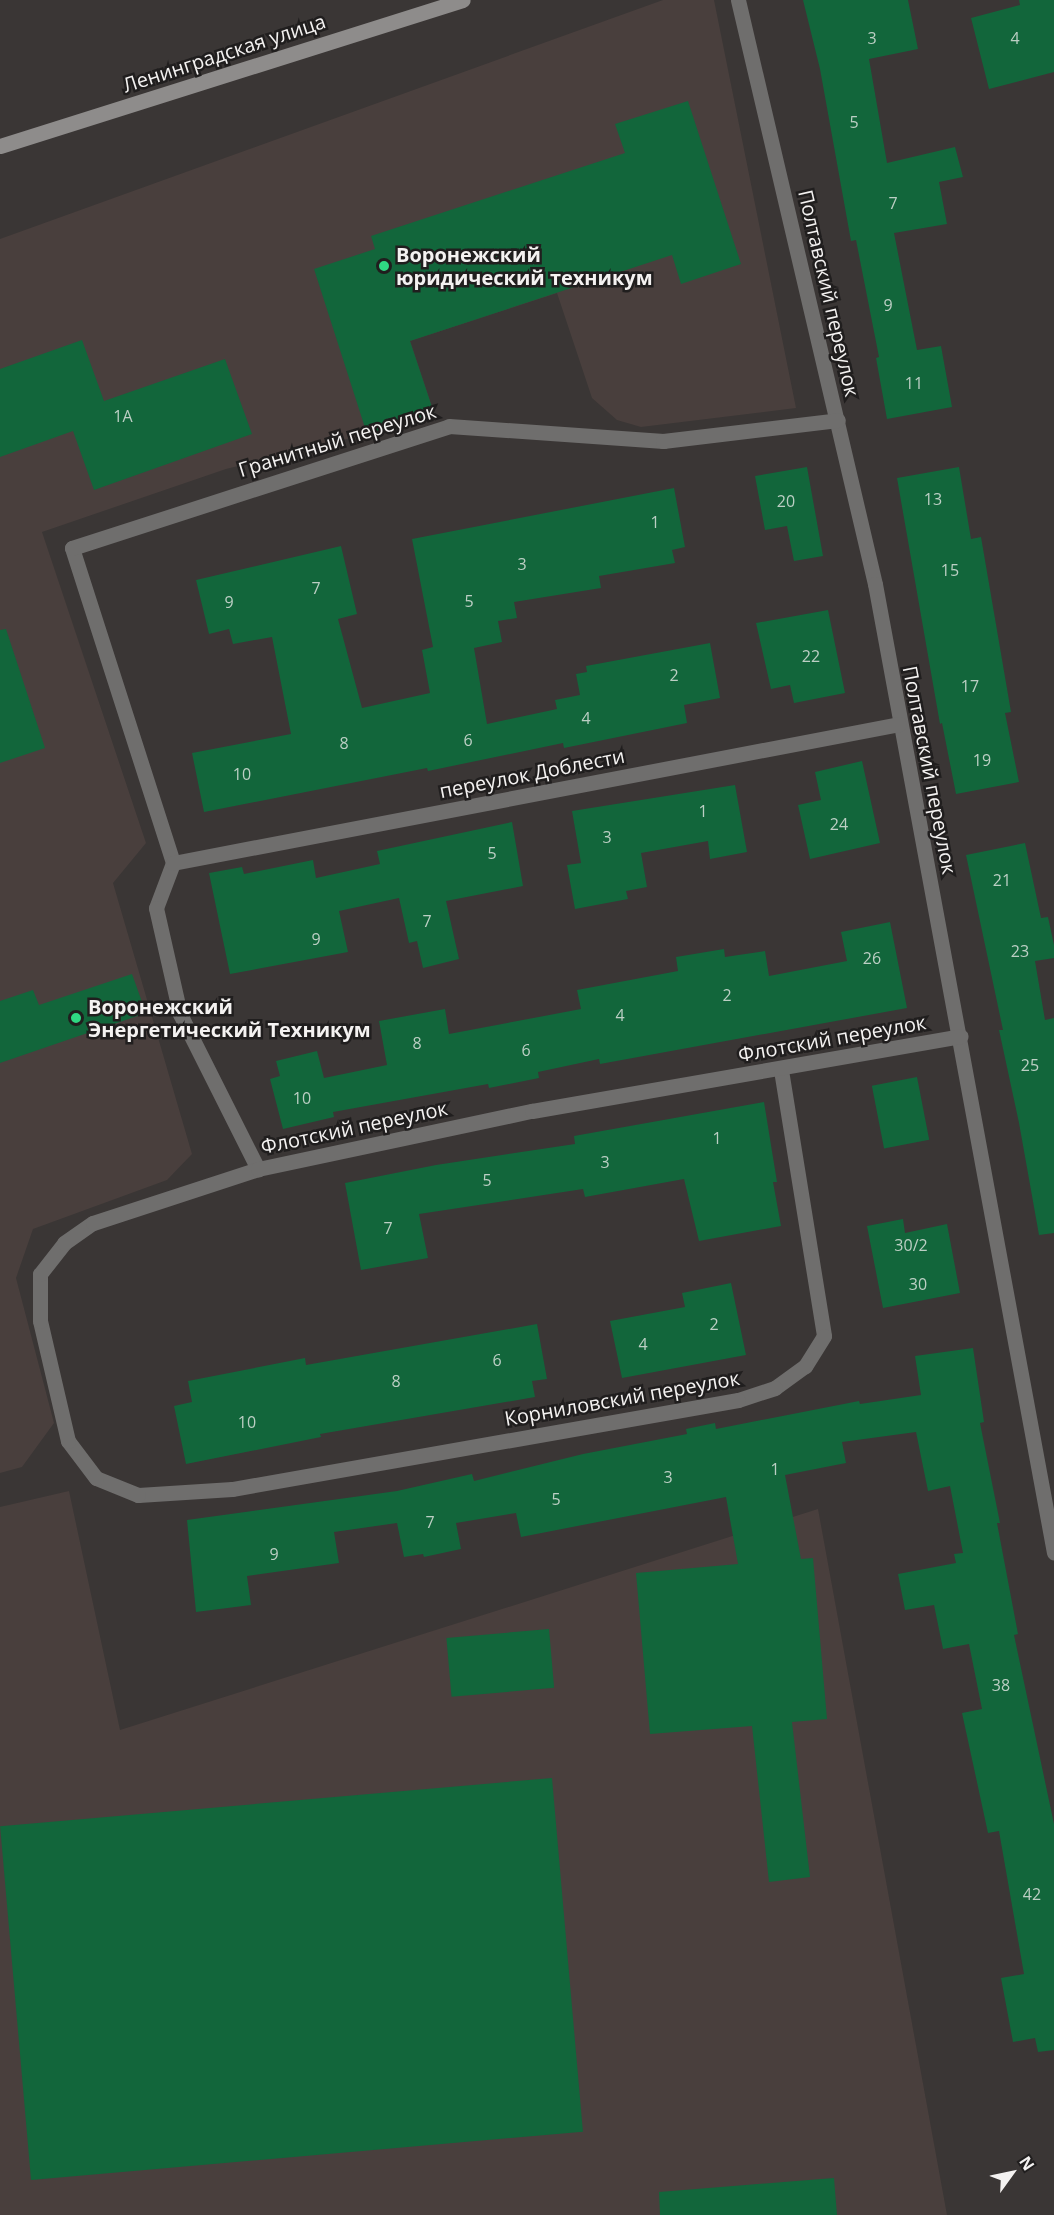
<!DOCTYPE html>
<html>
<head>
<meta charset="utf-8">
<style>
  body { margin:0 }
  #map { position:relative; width:1054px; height:2215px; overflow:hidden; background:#3a3635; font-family:"Open Sans",sans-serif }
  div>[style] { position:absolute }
  .built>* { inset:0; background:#493f3d }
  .building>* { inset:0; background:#12663b; transform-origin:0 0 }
  .service>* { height:15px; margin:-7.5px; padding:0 7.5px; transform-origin:7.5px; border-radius:7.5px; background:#6f6e6d }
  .minor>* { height:15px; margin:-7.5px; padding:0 7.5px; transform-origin:7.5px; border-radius:7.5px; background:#6f6e6d }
  .secondary>* { height:15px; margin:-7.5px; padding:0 7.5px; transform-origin:7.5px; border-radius:7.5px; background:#8e8c8b }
  .dots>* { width:16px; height:16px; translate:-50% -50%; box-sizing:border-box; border:3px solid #201e1e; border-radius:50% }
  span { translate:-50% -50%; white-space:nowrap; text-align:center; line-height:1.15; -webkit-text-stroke:5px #201e1e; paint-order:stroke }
  .number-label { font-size:16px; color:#bccfc4 }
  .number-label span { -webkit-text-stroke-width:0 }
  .street-label { font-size:20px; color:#f4f2f1 }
  .poi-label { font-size:20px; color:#f4f2f1; font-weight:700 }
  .left { translate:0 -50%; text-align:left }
  .north { position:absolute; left:982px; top:2143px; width:60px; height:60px; -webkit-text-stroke:4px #201e1e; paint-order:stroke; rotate:57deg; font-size:16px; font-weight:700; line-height:24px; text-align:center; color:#f4f2f1 }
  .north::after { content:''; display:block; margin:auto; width:21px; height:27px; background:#f4f2f1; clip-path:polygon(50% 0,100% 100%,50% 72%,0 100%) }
</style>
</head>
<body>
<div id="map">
  <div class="built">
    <div style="clip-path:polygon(663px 0,714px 0,796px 408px,641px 427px,617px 420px,592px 398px,557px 293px,410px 341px,434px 413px,367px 434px,226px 469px,42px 532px,146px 843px,113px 883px,192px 1154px,167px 1180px,33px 1229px,16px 1278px,54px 1423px,22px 1467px,0 1473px,0 239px)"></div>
    <div style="clip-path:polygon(69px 1491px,120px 1730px,818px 1509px,947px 2215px,0 2215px,0 1507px)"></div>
  </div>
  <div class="building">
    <div style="clip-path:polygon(803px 0,908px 0,918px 49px,869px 59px,887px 163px,955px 147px,963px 177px,939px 182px,947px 224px,894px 233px,917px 350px,941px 346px,952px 407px,887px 419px,876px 358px,879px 357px,856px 240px,851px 241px,820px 69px)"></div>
    <div style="clip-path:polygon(1019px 0,1054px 0,1054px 72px,989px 89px,971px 18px,1020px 5px)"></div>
    <div style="clip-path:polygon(688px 101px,741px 264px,681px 284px,672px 255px,410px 341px,434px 413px,367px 434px,314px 269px,375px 249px,371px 236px,625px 153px,615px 124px)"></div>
    <div style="clip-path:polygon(82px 340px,104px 401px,225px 359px,252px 434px,94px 490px,73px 431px,0 457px,0 369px)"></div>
    <div style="clip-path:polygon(807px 467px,823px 556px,794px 561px,787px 526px,765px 530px,755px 476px)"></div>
    <div style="clip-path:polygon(959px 467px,971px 539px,981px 537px,1011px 712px,1005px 713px,1019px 782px,956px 794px,942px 723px,940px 724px,897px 478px)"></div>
    <div style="clip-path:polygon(674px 488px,685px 547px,672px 550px,675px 563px,599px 576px,601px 588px,514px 602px,517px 618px,498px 621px,502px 642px,474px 648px,487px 724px,557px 709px,555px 700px,580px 695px,576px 674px,587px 672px,586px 666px,710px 643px,720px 698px,684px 705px,687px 723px,564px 748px,563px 743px,428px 771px,427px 768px,204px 812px,192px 753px,291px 734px,272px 637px,233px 644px,229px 629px,209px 634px,196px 580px,341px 546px,357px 614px,338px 619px,362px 708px,430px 693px,422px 650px,433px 647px,412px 539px)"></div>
    <div style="clip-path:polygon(828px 610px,845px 693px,794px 703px,790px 685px,771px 689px,756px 623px)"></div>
    <div style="clip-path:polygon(6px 629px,45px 748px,0 763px,0 630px)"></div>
    <div style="clip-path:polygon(862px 761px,880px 843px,810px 859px,798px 805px,821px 800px,815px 772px)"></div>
    <div style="clip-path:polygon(735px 785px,747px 852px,710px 859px,708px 841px,641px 853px,647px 887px,626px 891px,628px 899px,575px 909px,567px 865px,581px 863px,572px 811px)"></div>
    <div style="clip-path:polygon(512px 822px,523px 886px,446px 901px,459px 959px,423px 968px,417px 941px,409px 943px,399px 898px,339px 911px,348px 952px,230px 974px,209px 873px,242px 867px,244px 874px,313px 860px,316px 878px,380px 864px,377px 851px)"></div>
    <div style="clip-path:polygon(1025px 843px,1041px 918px,1048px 917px,1054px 945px,1054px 958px,1035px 961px,1045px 1020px,1054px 1018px,1054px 1233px,1039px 1235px,1019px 1123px,999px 1030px,1003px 1030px,966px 855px)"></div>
    <div style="clip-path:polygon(890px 922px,907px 1008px,600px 1064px,599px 1059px,538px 1072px,539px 1078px,489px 1088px,488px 1084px,333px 1112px,334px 1117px,283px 1129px,270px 1079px,280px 1076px,276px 1061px,317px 1051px,324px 1078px,387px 1065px,379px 1021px,445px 1009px,449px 1034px,581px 1009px,577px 990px,678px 971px,676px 957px,724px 949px,725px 957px,765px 951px,769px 976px,847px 961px,841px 932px)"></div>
    <div style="clip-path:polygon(132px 974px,146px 1013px,0 1063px,0 1001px,33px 990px,39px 1005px)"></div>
    <div style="left:917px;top:1077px;width:64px;height:46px;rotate:79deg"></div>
    <div style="clip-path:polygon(764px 1102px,777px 1182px,773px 1182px,781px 1226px,699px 1241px,684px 1179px,585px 1197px,583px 1189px,419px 1214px,428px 1258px,361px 1270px,345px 1183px,436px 1165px,575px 1144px,574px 1136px)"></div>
    <div style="clip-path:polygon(903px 1219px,905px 1233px,947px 1224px,960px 1293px,883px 1308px,867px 1226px)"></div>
    <div style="clip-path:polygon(731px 1283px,746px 1355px,622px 1378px,610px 1321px,685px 1307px,682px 1293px)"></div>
    <div style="clip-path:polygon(537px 1324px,547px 1379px,532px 1381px,535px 1397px,320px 1434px,321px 1437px,186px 1464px,174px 1406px,192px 1402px,188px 1381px,305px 1358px,306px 1365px)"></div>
    <div style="clip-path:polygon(973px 1348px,984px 1422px,980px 1423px,1000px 1523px,997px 1523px,1018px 1634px,1014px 1635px,1054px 1824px,1054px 2050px,1038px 2052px,1035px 2038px,1013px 2042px,1001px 1978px,1024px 1974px,999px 1831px,988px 1833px,962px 1713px,982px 1709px,969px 1644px,943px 1649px,934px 1605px,905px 1610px,898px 1574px,956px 1563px,954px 1554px,963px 1553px,950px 1486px,928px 1491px,916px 1432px,842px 1442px,846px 1463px,785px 1475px,801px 1559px,813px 1558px,827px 1719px,792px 1722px,810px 1877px,769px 1882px,752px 1726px,650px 1734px,636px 1573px,738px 1564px,726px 1497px,521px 1537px,516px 1513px,456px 1523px,461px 1549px,424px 1557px,423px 1554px,404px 1557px,397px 1523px,334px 1532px,339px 1563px,247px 1576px,251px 1605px,196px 1612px,187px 1520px,397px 1491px,472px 1474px,474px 1481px,583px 1454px,687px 1434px,686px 1429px,715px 1423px,716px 1429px,859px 1401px,860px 1404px,921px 1395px,915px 1356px)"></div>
    <div style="left:549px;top:1629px;width:59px;height:103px;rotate:85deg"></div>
    <div style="left:552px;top:1778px;width:355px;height:554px;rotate:85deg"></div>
    <div style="clip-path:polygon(834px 2178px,837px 2215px,660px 2215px,659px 2192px)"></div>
  </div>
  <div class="service">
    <div style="left:72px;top:548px;width:331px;rotate:72.2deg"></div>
    <div style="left:173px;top:863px;width:48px;rotate:110.7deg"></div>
    <div style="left:156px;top:908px;width:109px;rotate:77.2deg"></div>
    <div style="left:180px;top:1014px;width:174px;rotate:63.3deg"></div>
  </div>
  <div class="minor">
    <div style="left:738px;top:0;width:600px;rotate:76.8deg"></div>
    <div style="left:875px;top:584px;width:985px;rotate:79.53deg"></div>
    <div style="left:72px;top:548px;width:396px;rotate:-17.9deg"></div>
    <div style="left:449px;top:426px;width:215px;rotate:4deg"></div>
    <div style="left:663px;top:441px;width:176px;rotate:-6.8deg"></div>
    <div style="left:173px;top:863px;width:739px;rotate:-10.84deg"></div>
    <div style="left:781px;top:1070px;width:269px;rotate:80.8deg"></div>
    <div style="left:824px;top:1336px;width:36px;rotate:122deg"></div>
    <div style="left:805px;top:1366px;width:37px;rotate:144deg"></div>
    <div style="left:775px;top:1388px;width:39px;rotate:162deg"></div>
    <div style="left:738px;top:1400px;width:514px;rotate:170.02deg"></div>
    <div style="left:232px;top:1489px;width:94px;rotate:176.3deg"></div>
    <div style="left:138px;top:1495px;width:45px;rotate:-158deg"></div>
    <div style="left:96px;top:1478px;width:46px;rotate:-127.1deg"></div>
    <div style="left:68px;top:1441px;width:123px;rotate:-103.1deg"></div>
    <div style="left:40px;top:1321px;width:47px;rotate:-90deg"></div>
    <div style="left:40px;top:1274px;width:39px;rotate:-52deg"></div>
    <div style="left:64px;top:1243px;width:35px;rotate:-35deg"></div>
    <div style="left:93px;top:1223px;width:174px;rotate:-18.1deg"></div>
    <div style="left:258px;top:1169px;width:280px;rotate:-12deg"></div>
    <div style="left:532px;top:1111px;width:435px;rotate:-9.9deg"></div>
  </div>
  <div class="secondary">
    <div style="left:0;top:146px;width:485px;rotate:-17.5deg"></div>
  </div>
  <div class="dots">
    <div style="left:384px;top:266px;background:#2fd883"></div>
    <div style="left:76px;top:1018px;background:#2fd883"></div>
  </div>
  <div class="number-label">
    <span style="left:872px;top:38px">3</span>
    <span style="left:1015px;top:38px">4</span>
    <span style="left:854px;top:122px">5</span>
    <span style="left:893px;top:203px">7</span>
    <span style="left:888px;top:305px">9</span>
    <span style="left:914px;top:383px">11</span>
    <span style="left:123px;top:416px">1А</span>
    <span style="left:933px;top:499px">13</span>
    <span style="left:786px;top:501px">20</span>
    <span style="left:655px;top:522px">1</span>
    <span style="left:522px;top:564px">3</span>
    <span style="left:950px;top:570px">15</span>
    <span style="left:316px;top:588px">7</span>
    <span style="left:469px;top:601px">5</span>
    <span style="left:229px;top:602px">9</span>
    <span style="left:811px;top:656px">22</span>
    <span style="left:674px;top:675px">2</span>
    <span style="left:970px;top:686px">17</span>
    <span style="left:586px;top:718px">4</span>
    <span style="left:468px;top:740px">6</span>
    <span style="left:344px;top:743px">8</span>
    <span style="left:982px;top:760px">19</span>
    <span style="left:242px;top:774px">10</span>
    <span style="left:703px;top:811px">1</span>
    <span style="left:839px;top:824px">24</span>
    <span style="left:607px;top:837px">3</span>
    <span style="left:492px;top:853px">5</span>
    <span style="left:1002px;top:880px">21</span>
    <span style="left:427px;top:921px">7</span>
    <span style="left:316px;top:939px">9</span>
    <span style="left:1020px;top:951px">23</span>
    <span style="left:872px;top:958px">26</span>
    <span style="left:727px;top:995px">2</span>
    <span style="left:620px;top:1015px">4</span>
    <span style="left:417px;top:1043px">8</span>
    <span style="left:526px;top:1050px">6</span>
    <span style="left:1030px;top:1065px">25</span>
    <span style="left:302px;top:1098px">10</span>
    <span style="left:717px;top:1138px">1</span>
    <span style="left:605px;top:1162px">3</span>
    <span style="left:487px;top:1180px">5</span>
    <span style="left:388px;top:1228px">7</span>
    <span style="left:911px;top:1245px">30/2</span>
    <span style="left:918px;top:1284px">30</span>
    <span style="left:714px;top:1324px">2</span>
    <span style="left:643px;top:1344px">4</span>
    <span style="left:497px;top:1360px">6</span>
    <span style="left:396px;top:1381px">8</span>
    <span style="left:247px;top:1422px">10</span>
    <span style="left:775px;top:1469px">1</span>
    <span style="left:668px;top:1477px">3</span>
    <span style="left:556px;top:1499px">5</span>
    <span style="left:430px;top:1522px">7</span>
    <span style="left:274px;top:1554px">9</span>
    <span style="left:1001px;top:1685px">38</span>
    <span style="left:1032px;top:1894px">42</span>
  </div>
  <div class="street-label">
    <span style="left:224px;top:53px;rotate:-18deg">Ленинградская улица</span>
    <span style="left:829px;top:293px;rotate:77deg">Полтавский переулок</span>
    <span style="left:337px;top:440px;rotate:-17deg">Гранитный переулок</span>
    <span style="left:930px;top:770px;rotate:79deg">Полтавский переулок</span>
    <span style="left:532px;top:773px;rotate:-11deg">переулок Доблести</span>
    <span style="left:832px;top:1038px;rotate:-10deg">Флотский переулок</span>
    <span style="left:354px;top:1127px;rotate:-12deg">Флотский переулок</span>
    <span style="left:622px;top:1398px;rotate:-10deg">Корниловский переулок</span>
  </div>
  <div class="poi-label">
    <span class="left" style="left:396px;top:266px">Воронежский<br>юридический техникум</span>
    <span class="left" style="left:88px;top:1018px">Воронежский<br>Энергетический Техникум</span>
  </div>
  <div class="north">N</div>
</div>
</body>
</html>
